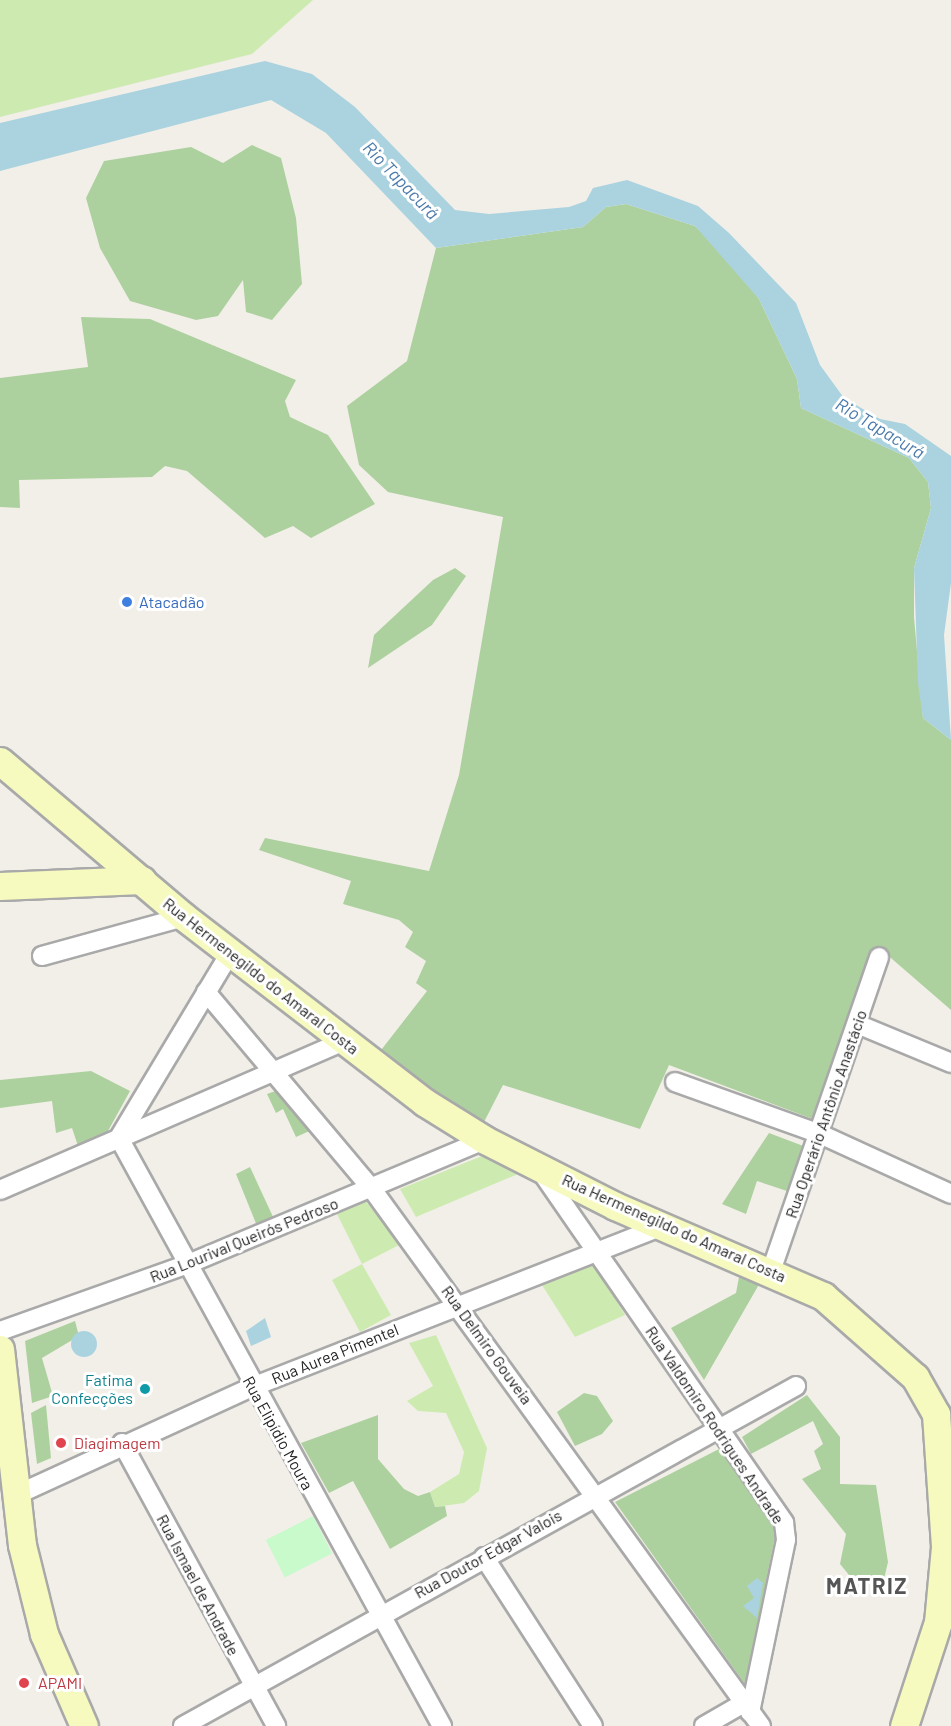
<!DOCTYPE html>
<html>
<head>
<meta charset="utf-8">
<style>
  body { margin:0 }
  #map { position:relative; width:951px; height:1726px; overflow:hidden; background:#f2efe9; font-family:Barlow,sans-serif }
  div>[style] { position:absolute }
  .grass>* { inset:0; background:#cdebb0 }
  .forest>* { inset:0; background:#add19e }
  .park>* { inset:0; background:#c8facc; transform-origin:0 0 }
  .water>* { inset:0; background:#aad3df }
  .round { border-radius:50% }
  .roads { filter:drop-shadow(2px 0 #a9a9a9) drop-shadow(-2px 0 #a9a9a9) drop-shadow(0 2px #a9a9a9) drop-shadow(0 -2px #a9a9a9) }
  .street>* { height:18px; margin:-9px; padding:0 9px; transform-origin:9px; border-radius:9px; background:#fff }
  .secondary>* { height:27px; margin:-13.5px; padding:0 13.5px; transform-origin:13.5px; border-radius:13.5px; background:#f7fabf }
  .dots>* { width:16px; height:16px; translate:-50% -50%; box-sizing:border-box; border:3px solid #fff; border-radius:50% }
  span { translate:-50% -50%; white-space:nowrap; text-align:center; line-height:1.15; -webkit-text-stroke:6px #fff; paint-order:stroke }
  .shop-label { font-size:16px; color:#366cbe }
  .left { translate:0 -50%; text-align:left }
  .street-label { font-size:16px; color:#222 }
  .culture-label { font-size:16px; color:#0d838f }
  .right { translate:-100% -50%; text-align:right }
  .health-label { font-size:16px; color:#be3a42 }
  .water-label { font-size:18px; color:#4a7aab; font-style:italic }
  .district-label { font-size:22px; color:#555; font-weight:700; letter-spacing:1.5px }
</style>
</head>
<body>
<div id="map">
  <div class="grass">
    <div style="clip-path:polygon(0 0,313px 0,252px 54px,0 117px)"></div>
    <div style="clip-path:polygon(487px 1154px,518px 1174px,416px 1217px,400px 1189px)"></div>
    <div style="clip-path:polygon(363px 1198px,401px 1244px,362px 1264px,391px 1315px,360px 1332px,332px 1280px,362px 1264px,336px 1212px)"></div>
    <div style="clip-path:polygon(593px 1262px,625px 1315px,575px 1337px,542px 1285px)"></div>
    <div style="clip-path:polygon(436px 1335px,487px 1448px,479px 1491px,464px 1503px,435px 1507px,430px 1492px,459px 1474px,464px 1452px,446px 1413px,418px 1411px,407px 1401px,433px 1386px,409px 1343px)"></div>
  </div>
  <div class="forest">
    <div style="clip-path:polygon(252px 145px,281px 158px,296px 218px,302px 284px,272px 320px,246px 312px,243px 280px,218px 316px,196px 320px,130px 301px,100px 248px,86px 198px,104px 161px,191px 147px,223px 163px)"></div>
    <div style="clip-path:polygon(626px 204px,695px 226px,726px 257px,759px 299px,797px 379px,801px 408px,909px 458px,928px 482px,931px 508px,914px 568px,914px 617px,923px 718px,951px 740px,951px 1010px,884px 952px,871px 957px,818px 1121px,669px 1065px,640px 1129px,503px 1085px,483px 1124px,449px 1107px,378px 1054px,427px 991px,416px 983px,426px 961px,405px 947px,413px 932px,399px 920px,343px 904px,351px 881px,259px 850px,265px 838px,429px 871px,459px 775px,503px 517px,388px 492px,359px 465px,347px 406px,407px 361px,436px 248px,583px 227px,606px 207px)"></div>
    <div style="clip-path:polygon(81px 317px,150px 319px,296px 380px,285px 401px,290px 417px,328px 435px,375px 504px,311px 538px,293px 526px,265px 538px,187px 471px,165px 466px,152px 477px,19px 480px,20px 508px,0 507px,0 378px,88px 367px)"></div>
    <div style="clip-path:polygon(455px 568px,466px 576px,432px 625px,368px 668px,374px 635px,433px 580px)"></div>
    <div style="clip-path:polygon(91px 1071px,130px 1091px,108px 1131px,78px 1146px,72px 1128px,56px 1133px,52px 1101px,0 1108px,0 1080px)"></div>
    <div style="clip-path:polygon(281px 1089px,314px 1129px,296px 1137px,283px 1109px,276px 1113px,267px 1094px)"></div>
    <div style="clip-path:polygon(769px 1133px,806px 1147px,790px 1192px,757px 1181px,746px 1214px,722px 1204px)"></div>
    <div style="clip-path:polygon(250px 1167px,274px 1219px,257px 1226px,236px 1174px)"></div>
    <div style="clip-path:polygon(739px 1277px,761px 1281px,704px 1380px,671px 1328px,736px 1293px)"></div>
    <div style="clip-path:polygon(75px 1321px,79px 1336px,42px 1358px,53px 1396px,32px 1403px,25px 1341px)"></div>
    <div style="clip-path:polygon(584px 1393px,597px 1396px,613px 1421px,602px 1434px,575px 1446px,557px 1412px)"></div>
    <div style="clip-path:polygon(807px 1395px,840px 1437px,840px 1484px,876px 1485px,888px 1562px,884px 1579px,849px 1575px,840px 1564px,846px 1534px,802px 1479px,821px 1469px,814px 1451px,823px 1444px,813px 1421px,751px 1454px,742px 1437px)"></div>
    <div style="clip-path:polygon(46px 1405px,51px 1458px,37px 1464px,31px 1413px)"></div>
    <div style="clip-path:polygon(378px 1415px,378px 1459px,404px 1489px,418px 1496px,430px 1492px,435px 1507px,445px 1506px,447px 1516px,390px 1549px,353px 1481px,329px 1493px,301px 1443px)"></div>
    <div style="clip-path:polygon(723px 1447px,776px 1532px,745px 1684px,615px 1502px)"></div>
  </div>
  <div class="park">
    <div style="left:313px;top:1516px;width:42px;height:53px;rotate:63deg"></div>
  </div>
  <div class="water">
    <div style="clip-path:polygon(265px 61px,312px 74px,355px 107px,455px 210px,489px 214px,569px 207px,586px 201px,593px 188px,627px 180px,698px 206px,729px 233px,796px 303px,820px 365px,844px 398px,880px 419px,905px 424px,951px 456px,951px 583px,944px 635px,951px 740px,923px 718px,918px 683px,914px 568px,931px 508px,928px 482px,909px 458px,801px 408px,797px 379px,759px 299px,695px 226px,626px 204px,606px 207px,583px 227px,436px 248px,326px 133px,271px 100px,0 171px,0 123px)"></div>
    <div style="clip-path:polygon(265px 1318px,271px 1337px,251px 1346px,246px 1331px)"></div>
    <div class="round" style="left:71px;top:1331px;width:26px;height:26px"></div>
    <div style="clip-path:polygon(757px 1578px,763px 1583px,757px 1618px,743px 1606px,754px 1598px,747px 1586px)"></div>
  </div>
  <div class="roads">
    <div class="street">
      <div style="left:230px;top:953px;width:216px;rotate:121deg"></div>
      <div style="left:119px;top:1138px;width:671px;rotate:61.22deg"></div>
      <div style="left:42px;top:956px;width:147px;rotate:-15.4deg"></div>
      <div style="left:206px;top:992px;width:258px;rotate:49.9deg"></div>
      <div style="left:372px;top:1189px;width:663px;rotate:54.08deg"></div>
      <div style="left:857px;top:1024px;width:102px;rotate:22.5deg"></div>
      <div style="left:675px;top:1082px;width:154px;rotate:19.7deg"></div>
      <div style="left:820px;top:1134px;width:144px;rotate:24.6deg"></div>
      <div style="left:540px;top:1170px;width:429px;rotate:55.3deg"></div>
      <div style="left:784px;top:1523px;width:17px;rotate:83deg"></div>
      <div style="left:786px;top:1540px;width:176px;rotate:101.8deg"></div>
      <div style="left:0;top:1190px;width:373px;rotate:-23.4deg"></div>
      <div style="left:771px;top:1271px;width:332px;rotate:-71deg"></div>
      <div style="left:0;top:1331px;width:200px;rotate:-19.6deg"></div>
      <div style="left:188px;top:1264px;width:322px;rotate:-22.7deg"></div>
      <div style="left:122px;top:1443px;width:322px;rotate:61.4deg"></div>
      <div style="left:14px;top:1496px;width:262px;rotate:-24.6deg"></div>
      <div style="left:252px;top:1387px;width:440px;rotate:-21.4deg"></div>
      <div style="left:484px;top:1557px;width:201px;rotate:57.2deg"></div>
      <div style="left:183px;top:1726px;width:701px;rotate:-29.01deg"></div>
      <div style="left:704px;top:1726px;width:46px;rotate:-29.9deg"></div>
    </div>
    <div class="secondary">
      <div style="left:0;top:761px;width:241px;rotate:40.3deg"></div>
      <div style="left:184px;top:917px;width:303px;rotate:37.6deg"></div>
      <div style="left:424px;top:1102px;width:72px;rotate:31.9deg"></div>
      <div style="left:485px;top:1140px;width:146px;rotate:26.9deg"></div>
      <div style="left:615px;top:1206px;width:227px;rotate:23.4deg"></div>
      <div style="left:823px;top:1296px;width:123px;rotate:41.4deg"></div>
      <div style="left:915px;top:1377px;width:43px;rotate:60.4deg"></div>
      <div style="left:936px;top:1414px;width:133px;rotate:86.1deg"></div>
      <div style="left:945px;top:1547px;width:75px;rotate:95.3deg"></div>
      <div style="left:938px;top:1622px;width:109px;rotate:108.1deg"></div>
      <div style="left:0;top:886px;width:142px;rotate:-2.4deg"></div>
      <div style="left:0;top:1349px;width:197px;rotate:83.6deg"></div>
      <div style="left:22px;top:1545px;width:92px;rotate:76.1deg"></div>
      <div style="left:44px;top:1634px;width:100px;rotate:66.5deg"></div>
    </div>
  </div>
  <div class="dots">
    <div style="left:127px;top:602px;background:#3f7fe0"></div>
    <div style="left:145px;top:1389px;background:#0f9aa8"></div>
    <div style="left:61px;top:1443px;background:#e0444e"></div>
    <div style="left:24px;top:1683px;background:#e0444e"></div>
  </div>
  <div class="shop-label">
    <span class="left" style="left:139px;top:602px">Atacadão</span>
  </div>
  <div class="street-label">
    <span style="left:261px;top:976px;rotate:38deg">Rua Hermenegildo do Amaral Costa</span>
    <span style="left:826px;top:1114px;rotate:-71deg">Rua Operário Antônio Anastácio</span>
    <span style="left:674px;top:1228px;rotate:24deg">Rua Hermenegildo do Amaral Costa</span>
    <span style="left:244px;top:1240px;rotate:-22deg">Rua Lourival Queirós Pedroso</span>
    <span style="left:487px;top:1345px;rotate:54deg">Rua Delmiro Gouveia</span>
    <span style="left:335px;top:1354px;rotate:-22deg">Rua Aurea Pimentel</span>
    <span style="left:715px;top:1425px;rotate:56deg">Rua Valdomiro Rodrigues Andrade</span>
    <span style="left:278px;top:1433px;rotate:61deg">Rua Elipídio Moura</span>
    <span style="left:488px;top:1554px;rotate:-29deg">Rua Doutor Edgar Valois</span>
    <span style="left:198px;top:1585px;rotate:62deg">Rua Ismael de Andrade</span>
  </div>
  <div class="culture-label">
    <span class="right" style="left:133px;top:1389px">Fatima<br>Confecções</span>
  </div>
  <div class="health-label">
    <span class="left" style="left:74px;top:1443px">Diagimagem</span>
    <span class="left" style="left:38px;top:1683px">APAMI</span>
  </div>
  <div class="water-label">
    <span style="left:401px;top:180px;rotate:46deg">Rio Tapacurá</span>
    <span style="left:880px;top:428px;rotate:31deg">Rio Tapacurá</span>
  </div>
  <div class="district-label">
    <span style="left:867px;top:1586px">MATRIZ</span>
  </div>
</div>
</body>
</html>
